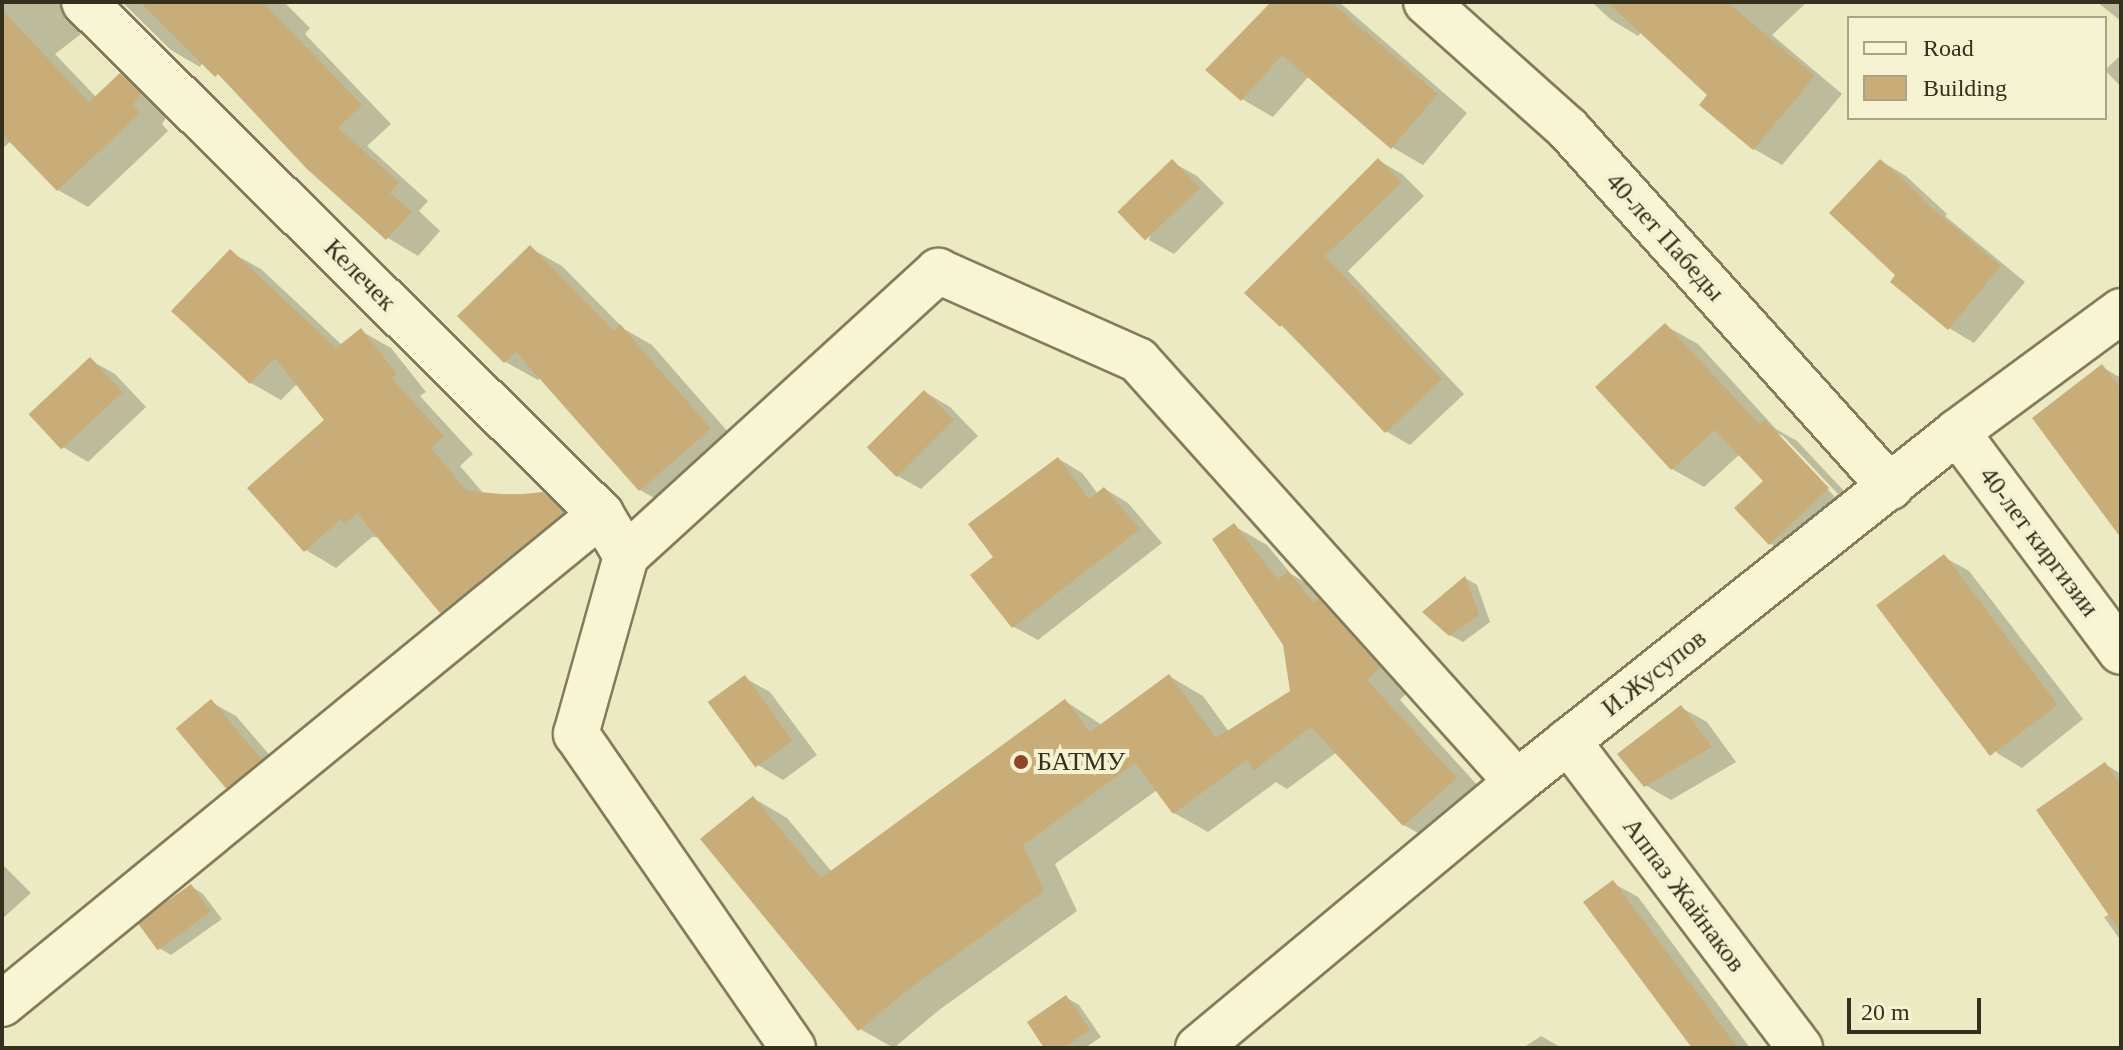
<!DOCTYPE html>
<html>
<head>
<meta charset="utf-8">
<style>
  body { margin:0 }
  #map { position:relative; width:2123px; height:1050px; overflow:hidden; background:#eceac2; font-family:Georgia,serif }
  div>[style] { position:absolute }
  .shadow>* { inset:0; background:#0003 }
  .building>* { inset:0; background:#c9ad79; transform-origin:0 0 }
  .roads { filter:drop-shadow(2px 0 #857b5a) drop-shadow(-2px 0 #857b5a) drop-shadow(0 2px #857b5a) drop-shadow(0 -2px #857b5a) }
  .minor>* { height:44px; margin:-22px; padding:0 22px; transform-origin:22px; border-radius:22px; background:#f7f5d4 }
  .dots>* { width:22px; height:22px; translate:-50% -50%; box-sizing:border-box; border:4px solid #f4f2d1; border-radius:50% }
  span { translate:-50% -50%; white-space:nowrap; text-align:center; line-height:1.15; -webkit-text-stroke:8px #f4f2d1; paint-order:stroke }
  .street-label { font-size:26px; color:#352f1d }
  .poi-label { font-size:26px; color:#352f1d }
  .left { translate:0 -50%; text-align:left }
  .frame { position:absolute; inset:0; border:4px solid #352f1d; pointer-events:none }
  .legend { position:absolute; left:1847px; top:16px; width:260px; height:104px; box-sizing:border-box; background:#f4f2d1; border:2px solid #a8a489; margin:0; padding:10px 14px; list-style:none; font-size:24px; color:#352f1d }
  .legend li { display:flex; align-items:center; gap:16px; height:40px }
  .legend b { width:40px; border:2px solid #a8a489 }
  .scale { position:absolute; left:1847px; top:998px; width:134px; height:36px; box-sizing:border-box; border:4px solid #352f1d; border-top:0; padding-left:10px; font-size:24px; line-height:28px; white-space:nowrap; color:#352f1d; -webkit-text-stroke:6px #f4f2d1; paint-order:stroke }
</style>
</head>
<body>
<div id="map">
  <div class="shadow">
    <div style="clip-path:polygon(2px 2px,96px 2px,90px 27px,55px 54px,97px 98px,120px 75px,150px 92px,170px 112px,162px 124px,168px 131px,88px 207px,58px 190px,11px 141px,2px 149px)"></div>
    <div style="clip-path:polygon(122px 2px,284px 2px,310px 28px,305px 34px,391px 124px,367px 146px,428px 201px,419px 211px,440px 231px,418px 256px,388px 238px,308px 168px,228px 82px,203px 62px,200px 67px,171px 50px)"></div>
    <div style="clip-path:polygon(1273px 2px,1339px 2px,1467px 113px,1423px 165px,1392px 147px,1309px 76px,1273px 117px,1242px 99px)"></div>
    <div style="clip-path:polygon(1592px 2px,1807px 2px,1772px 35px,1842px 94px,1782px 165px,1754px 149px,1710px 95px,1642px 32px,1638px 36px,1610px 19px)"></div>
    <div style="clip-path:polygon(2097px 2px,2121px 2px,2121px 21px)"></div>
    <div style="clip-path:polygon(2121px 55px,2121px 87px,2105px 70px)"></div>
    <div style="clip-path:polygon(1378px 160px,1402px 174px,1424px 196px,1348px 271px,1464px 394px,1410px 445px,1386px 431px,1281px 325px)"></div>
    <div style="clip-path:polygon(1881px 161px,1906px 176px,1947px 214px,1945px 216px,2025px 282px,1974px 343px,1949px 328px)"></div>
    <div style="clip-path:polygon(1172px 162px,1197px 176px,1224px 203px,1174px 254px,1149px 240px)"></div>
    <div style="clip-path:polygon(530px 248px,562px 266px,624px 329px,652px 345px,742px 448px,672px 508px,640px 490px,541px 377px,538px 380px,506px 362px,460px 316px)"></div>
    <div style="clip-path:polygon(230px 252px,261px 269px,342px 345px,361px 331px,391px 348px,426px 392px,420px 396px,473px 454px,460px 466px,484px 494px,543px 494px,574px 512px,472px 629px,441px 612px,379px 537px,372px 537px,336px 568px,306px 550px,327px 420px,298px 383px,281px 400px,251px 383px)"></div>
    <div style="clip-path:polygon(evenodd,1666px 326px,1698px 344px,1776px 429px,1797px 441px,1860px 508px,1803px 562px,1771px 544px,1737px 508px,1765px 481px,1740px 454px,1704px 487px,1672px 469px,1666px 326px,1773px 432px,1783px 436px,1838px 494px,1835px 497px,1773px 432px)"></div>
    <div style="clip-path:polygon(90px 360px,115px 374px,146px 407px,88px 462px,63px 447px)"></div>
    <div style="clip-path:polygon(2102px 367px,2121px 378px,2121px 535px)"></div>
    <div style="clip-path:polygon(925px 392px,950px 407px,978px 436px,921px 489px,896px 475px)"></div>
    <div style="clip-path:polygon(1059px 459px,1082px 473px,1098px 494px,1105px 489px,1128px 503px,1162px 543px,1038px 640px,1014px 627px,973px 575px,996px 558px)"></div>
    <div style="clip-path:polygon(1234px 526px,1267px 545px,1291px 574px,1322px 592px,1412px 687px,1400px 700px,1489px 798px,1437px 844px,1404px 825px,1337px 752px,1287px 789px,1276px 782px,1208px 832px,1174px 813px,1157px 790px,1055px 864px,1077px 911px,939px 1010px,894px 1048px,860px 1029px,753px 798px,787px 818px,832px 872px,1065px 701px,1102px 725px,1169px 676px,1203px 696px,1229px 732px,1292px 692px,1285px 645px)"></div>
    <div style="clip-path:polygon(1944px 557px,1969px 571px,2083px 719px,2022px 768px,1997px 753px)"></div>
    <div style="clip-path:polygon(1465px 578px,1477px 585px,1490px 622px,1463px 642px,1450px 635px)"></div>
    <div style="clip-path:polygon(745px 678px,770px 692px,817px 755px,783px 780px,758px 765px)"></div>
    <div style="clip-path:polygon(211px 702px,236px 716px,286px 774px,253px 801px,228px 787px)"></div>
    <div style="clip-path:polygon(1682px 708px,1707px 722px,1736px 762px,1671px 800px,1645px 785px)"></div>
    <div style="clip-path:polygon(2105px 764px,2121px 774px,2121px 941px,2104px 917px,2110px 914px)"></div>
    <div style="clip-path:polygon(2px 864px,31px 893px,2px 919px)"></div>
    <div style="clip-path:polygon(1613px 883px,1638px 897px,1750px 1048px,1694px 1048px)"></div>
    <div style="clip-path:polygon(191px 886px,203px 894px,222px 919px,171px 955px,159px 948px)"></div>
    <div style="clip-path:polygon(1067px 998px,1079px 1005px,1101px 1037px,1085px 1048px,1046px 1048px)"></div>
    <div style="clip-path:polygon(1541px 1036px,1562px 1048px,1523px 1048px)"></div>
  </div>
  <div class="building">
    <div style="clip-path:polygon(140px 2px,263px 2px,362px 105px,338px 128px,399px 182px,390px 193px,412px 212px,386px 240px,307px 169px,218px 74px,215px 77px)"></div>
    <div style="clip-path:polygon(1271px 2px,1331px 2px,1438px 94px,1391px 149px,1282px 55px,1241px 101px,1205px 70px)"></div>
    <div style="clip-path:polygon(1607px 2px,1727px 2px,1815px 76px,1753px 150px,1699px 105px,1707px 95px)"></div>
    <div style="clip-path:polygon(2px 10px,89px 102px,120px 73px,141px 93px,133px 105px,140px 113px,57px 191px,2px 134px)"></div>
    <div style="clip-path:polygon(1378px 158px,1402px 182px,1325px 256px,1442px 379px,1385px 433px,1282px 325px,1280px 327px,1244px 293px)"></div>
    <div style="left:1172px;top:159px;width:40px;height:76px;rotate:46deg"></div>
    <div style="clip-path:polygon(1880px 159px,1923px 198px,1922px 200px,2001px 266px,1948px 330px,1890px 282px,1895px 275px,1829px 213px)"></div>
    <div style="clip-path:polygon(530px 245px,614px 331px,620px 324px,711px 429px,639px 491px,516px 352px,504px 363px,457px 316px)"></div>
    <div style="clip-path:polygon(230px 249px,336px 348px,361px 328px,397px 374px,391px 378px,444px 436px,431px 448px,467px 491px,513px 495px,543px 492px,564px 512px,440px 613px,357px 513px,345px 524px,341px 519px,304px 552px,247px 488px,324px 420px,275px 358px,250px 384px,171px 311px)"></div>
    <div style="clip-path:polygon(1665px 323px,1760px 425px,1765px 420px,1829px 488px,1769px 545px,1734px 508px,1763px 481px,1715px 430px,1671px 470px,1595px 387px)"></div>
    <div style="left:90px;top:357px;width:48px;height:84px;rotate:47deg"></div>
    <div style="clip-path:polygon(2102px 364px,2121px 389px,2121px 538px,2032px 418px)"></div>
    <div style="left:924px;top:390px;width:42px;height:81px;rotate:45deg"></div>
    <div style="clip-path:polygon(1058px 457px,1089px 499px,1104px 487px,1140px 529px,1012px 628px,970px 575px,993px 557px,968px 524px)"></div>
    <div style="clip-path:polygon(1234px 523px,1278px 580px,1288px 571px,1314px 603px,1318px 598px,1380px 667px,1367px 680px,1457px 778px,1403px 826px,1311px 727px,1253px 771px,1248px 759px,1173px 814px,1135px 763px,1023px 845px,1044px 891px,905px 992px,858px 1031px,700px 839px,753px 796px,821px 878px,1065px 699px,1090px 732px,1169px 674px,1216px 738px,1290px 691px,1283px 645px,1212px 539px)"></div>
    <div style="left:1944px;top:554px;width:189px;height:85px;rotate:53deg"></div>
    <div style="clip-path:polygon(1465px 576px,1479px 615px,1449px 636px,1422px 612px)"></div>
    <div style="left:745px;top:675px;width:81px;height:46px;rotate:54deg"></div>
    <div style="left:211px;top:699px;width:79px;height:46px;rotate:50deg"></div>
    <div style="clip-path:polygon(1681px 705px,1712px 747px,1644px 787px,1617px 754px)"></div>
    <div style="clip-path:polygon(2105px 762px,2121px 785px,2121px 933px,2036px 810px)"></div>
    <div style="clip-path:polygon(1613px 880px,1738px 1048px,1692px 1048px,1583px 902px)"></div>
    <div style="left:191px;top:884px;width:34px;height:66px;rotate:54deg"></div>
    <div style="clip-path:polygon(1066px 995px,1090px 1030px,1063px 1048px,1044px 1048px,1027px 1022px)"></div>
  </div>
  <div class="roads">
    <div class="minor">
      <div style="left:84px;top:2px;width:728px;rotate:44.72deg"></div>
      <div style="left:601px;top:514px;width:49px;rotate:59.2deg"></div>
      <div style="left:1426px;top:2px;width:191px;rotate:41.8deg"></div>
      <div style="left:1568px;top:129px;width:482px;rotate:48deg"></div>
      <div style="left:1957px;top:432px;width:274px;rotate:53.3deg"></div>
      <div style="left:1568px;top:741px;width:385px;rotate:52.9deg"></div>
      <div style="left:2px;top:1004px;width:774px;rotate:-39.28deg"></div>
      <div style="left:793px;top:1048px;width:382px;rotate:-124.6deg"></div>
      <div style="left:576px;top:734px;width:185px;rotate:-74.3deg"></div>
      <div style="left:626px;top:556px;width:423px;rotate:-42.4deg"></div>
      <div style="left:938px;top:271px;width:219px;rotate:24deg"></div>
      <div style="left:1138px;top:360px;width:567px;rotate:48.07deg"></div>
      <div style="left:1198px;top:1048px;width:415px;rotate:-39.8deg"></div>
      <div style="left:1517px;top:782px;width:562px;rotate:-38.5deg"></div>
      <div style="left:1957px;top:432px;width:204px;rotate:-36.4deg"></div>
    </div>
  </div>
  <div class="dots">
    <div style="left:1021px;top:762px;background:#91442c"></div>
  </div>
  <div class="street-label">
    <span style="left:1665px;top:237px;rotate:48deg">40-лет Пабеды</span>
    <span style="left:360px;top:275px;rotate:45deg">Келечек</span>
    <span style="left:2039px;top:542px;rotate:53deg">40-лет киргизии</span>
    <span style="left:1654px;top:673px;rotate:-38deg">И.Жусупов</span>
    <span style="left:1684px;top:895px;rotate:53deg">Аппаз Жайнаков</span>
  </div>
  <div class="poi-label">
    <span class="left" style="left:1037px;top:762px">БАТМУ</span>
  </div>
  <div class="frame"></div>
  <ul class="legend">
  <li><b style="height:10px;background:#f7f5d4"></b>Road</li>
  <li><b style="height:22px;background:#c9ad79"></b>Building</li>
  </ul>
  <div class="scale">20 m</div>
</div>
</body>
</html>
